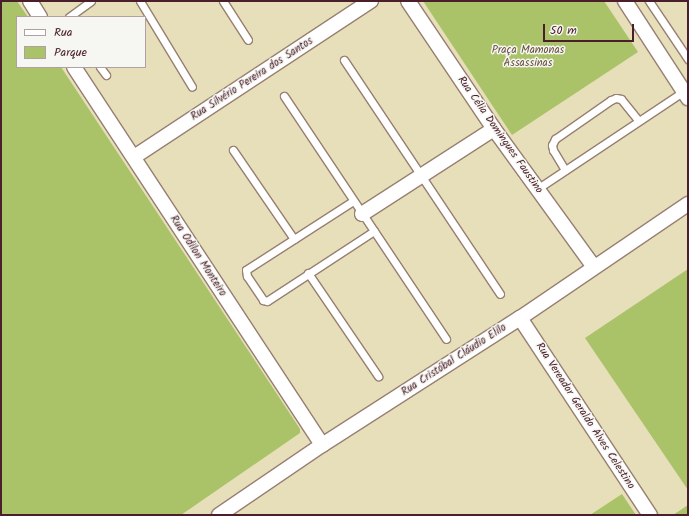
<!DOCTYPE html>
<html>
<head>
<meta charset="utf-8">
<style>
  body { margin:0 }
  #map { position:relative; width:689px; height:516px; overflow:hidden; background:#e6dfba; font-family:Kalam,sans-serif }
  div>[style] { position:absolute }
  .green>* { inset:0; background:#aac368 }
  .roads { filter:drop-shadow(1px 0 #987f72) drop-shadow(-1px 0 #987f72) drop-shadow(0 1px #987f72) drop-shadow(0 -1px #987f72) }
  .lane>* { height:7px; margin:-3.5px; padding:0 3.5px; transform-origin:3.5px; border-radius:3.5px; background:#fff }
  .street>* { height:14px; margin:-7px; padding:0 7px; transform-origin:7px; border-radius:7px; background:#fff }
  span { translate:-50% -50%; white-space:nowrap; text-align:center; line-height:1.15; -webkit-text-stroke:3px #f6f6f2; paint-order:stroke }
  .park-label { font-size:11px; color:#67503d }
  .street-label { font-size:11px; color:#4a1f2b }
  .frame { position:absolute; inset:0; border:2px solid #4a1f2b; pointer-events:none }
  .legend { position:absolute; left:16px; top:16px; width:130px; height:52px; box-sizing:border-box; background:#f6f6f2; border:1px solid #b1a0a2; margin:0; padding:5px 7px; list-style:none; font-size:12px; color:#4a1f2b }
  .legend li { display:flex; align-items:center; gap:8px; height:20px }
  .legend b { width:20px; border:1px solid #b1a0a2 }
  .scale { position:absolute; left:543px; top:24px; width:91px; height:18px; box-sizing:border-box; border:2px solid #4a1f2b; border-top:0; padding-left:5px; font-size:12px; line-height:14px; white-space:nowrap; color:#4a1f2b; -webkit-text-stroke:3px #f6f6f2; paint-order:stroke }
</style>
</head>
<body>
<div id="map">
  <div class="green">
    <div style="clip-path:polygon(1px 1px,17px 1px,28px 17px,17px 17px,17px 67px,61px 67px,300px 429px,300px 433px,181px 515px,1px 515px)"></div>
    <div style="clip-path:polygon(423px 1px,604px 1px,638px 52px,512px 135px)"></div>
    <div style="clip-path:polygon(688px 269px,688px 490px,585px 338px)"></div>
    <div style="clip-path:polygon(622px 494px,636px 515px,590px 515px)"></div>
    <div style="clip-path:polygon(688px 505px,688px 515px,673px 515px)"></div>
  </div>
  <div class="roads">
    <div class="lane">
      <div style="left:140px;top:1px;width:100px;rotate:58.8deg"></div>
      <div style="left:223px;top:1px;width:46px;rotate:57.3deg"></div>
      <div style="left:649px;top:1px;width:70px;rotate:56.1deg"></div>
      <div style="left:69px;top:17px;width:27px;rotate:-36deg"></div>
      <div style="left:344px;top:60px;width:281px;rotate:56.3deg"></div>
      <div style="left:100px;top:67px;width:10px;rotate:53deg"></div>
      <div style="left:284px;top:96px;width:292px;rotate:56.3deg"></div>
      <div style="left:233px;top:150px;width:108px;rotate:55.6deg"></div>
      <div style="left:565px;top:170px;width:23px;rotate:-121deg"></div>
      <div style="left:553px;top:150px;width:5px;rotate:-101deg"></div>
      <div style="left:552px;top:145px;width:7px;rotate:-63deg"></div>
      <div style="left:555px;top:139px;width:68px;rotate:-34.9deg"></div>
      <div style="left:611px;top:100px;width:5px;rotate:-22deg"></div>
      <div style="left:616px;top:98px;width:5px;rotate:11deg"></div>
      <div style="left:621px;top:99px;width:27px;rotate:51deg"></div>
      <div style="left:537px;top:189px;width:177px;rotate:-33.7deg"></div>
      <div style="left:353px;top:201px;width:127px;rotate:147.2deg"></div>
      <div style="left:246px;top:270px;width:6px;rotate:81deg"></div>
      <div style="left:247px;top:276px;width:29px;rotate:56deg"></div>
      <div style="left:263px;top:300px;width:4px;rotate:14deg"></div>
      <div style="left:267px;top:301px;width:128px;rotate:-33.2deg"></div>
      <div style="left:308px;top:273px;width:125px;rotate:55.8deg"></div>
    </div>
    <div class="street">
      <div style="left:30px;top:1px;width:19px;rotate:58deg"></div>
      <div style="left:408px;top:1px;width:154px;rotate:56.1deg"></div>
      <div style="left:494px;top:129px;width:170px;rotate:54.1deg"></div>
      <div style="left:625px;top:1px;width:116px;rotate:57deg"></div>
      <div style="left:74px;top:67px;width:452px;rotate:56.7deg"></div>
      <div style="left:134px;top:157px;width:284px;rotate:-33.4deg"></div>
      <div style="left:362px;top:214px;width:157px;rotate:-32.8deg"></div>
      <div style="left:520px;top:318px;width:236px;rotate:56.6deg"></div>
      <div style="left:219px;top:515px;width:125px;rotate:-34.2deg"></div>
      <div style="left:322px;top:445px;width:235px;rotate:-32.7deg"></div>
      <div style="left:520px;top:318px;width:203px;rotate:-34.2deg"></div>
    </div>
  </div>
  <div class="park-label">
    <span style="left:528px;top:57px">Praça Mamonas<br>Assassinas</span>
  </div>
  <div class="street-label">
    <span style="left:252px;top:79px;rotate:-33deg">Rua Silvério Pereira dos Santos</span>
    <span style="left:500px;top:135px;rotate:55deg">Rua Célia Domingues Faustino</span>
    <span style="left:198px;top:256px;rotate:57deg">Rua Odilon Monteiro</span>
    <span style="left:454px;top:360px;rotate:-33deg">Rua Cristóbal Cláudio Elilo</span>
    <span style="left:585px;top:416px;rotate:57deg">Rua Vereador Geraldo Alves Celestino</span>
  </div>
  <div class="frame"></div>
  <ul class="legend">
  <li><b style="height:5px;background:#fff"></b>Rua</li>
  <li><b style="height:11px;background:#aac368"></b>Parque</li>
  </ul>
  <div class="scale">50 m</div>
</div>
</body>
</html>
